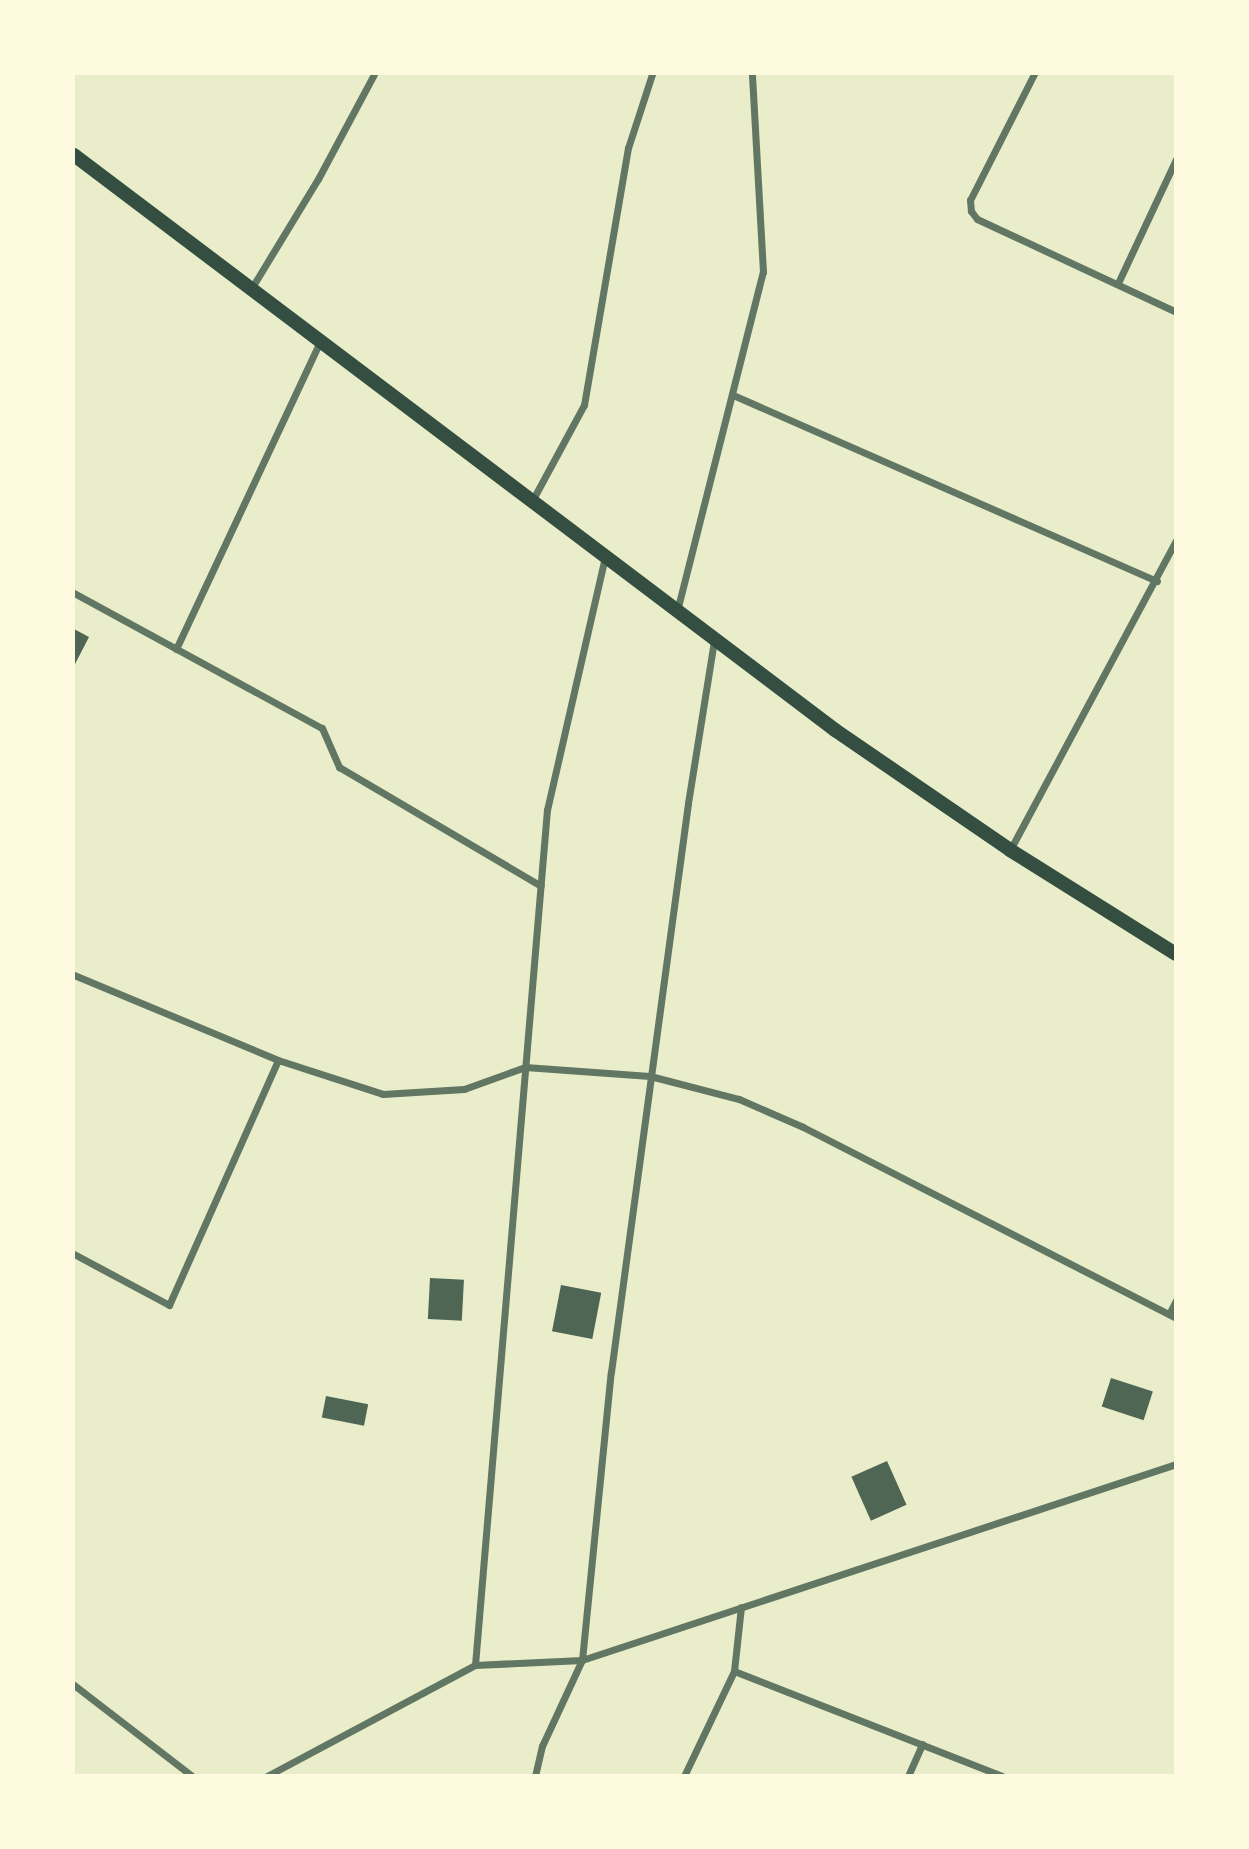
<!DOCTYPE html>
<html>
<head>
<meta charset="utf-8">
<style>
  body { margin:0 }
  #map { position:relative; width:1249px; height:1849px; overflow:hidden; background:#e9edc9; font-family:"PT Serif",serif }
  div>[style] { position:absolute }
  .building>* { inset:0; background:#4f6655; transform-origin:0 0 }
  .minor>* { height:7px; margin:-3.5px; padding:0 3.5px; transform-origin:3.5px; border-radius:3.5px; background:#617663 }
  .secondary>* { height:14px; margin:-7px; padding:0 7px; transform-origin:7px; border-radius:7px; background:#344e41 }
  span { translate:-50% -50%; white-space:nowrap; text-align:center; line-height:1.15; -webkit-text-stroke:5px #fefae0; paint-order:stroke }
  .frame { position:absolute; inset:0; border:75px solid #fefae0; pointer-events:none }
</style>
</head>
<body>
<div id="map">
  <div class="building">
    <div style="clip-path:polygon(74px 629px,89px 637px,74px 666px)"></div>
    <div style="left:430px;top:1278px;width:34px;height:41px;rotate:3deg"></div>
    <div style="left:561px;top:1285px;width:41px;height:47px;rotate:11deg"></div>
    <div style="left:1111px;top:1378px;width:44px;height:30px;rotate:18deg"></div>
    <div style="left:326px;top:1396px;width:43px;height:22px;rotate:11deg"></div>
    <div style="left:887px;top:1461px;width:48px;height:39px;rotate:66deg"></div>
  </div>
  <div class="minor">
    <div style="left:1034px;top:74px;width:141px;rotate:116.9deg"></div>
    <div style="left:970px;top:200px;width:11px;rotate:85deg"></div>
    <div style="left:971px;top:211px;width:10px;rotate:53deg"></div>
    <div style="left:977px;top:219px;width:220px;rotate:25deg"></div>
    <div style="left:1118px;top:283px;width:137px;rotate:-64.9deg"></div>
    <div style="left:251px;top:289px;width:129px;rotate:-58.7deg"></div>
    <div style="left:318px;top:179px;width:119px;rotate:-61.9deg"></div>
    <div style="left:733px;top:395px;width:463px;rotate:23.7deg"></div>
    <div style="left:532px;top:501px;width:109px;rotate:-61.6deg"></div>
    <div style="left:584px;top:405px;width:261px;rotate:-80.3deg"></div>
    <div style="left:628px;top:148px;width:78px;rotate:-72deg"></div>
    <div style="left:74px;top:593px;width:282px;rotate:28.6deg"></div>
    <div style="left:322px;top:728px;width:43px;rotate:66.4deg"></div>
    <div style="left:339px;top:767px;width:234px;rotate:30.5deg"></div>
    <div style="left:677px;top:611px;width:350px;rotate:-75.8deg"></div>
    <div style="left:763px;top:272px;width:198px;rotate:-93.2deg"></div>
    <div style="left:176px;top:649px;width:339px;rotate:-64.9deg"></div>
    <div style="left:1010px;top:850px;width:351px;rotate:-61.8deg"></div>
    <div style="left:74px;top:975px;width:221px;rotate:22.6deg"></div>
    <div style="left:74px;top:1254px;width:108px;rotate:28.2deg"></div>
    <div style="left:169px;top:1305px;width:268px;rotate:-66deg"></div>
    <div style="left:278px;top:1060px;width:110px;rotate:17.9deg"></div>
    <div style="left:383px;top:1094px;width:81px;rotate:-3.5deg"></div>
    <div style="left:464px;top:1089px;width:65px;rotate:-19.8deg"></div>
    <div style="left:525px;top:1067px;width:125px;rotate:4.1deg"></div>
    <div style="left:650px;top:1076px;width:92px;rotate:14.5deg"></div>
    <div style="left:739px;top:1099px;width:70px;rotate:23.6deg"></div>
    <div style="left:803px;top:1127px;width:419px;rotate:27.1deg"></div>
    <div style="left:1169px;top:1314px;width:16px;rotate:-63deg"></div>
    <div style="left:475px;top:1665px;width:858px;rotate:-85.19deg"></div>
    <div style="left:547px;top:810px;width:260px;rotate:-77.1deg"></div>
    <div style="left:734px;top:1671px;width:288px;rotate:21.4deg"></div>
    <div style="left:74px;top:1685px;width:149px;rotate:37.6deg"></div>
    <div style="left:267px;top:1776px;width:236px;rotate:-28.1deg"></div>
    <div style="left:475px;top:1665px;width:107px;rotate:-2.7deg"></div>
    <div style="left:582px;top:1660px;width:626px;rotate:-18.26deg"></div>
    <div style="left:535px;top:1776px;width:31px;rotate:-77deg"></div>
    <div style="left:542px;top:1746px;width:95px;rotate:-65.1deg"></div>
    <div style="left:582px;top:1660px;width:289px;rotate:-84.3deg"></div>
    <div style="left:611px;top:1372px;width:574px;rotate:-82.29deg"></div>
    <div style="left:688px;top:803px;width:164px;rotate:-80.9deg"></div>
    <div style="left:684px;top:1776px;width:116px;rotate:-64.5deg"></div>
    <div style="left:734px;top:1671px;width:64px;rotate:-83.8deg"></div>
    <div style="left:908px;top:1776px;width:35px;rotate:-66deg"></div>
  </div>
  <div class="secondary">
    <div style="left:74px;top:155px;width:954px;rotate:37.07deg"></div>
    <div style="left:835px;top:730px;width:212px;rotate:34.4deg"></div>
    <div style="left:1010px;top:850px;width:196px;rotate:32.1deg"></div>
  </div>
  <div class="frame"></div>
</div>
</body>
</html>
